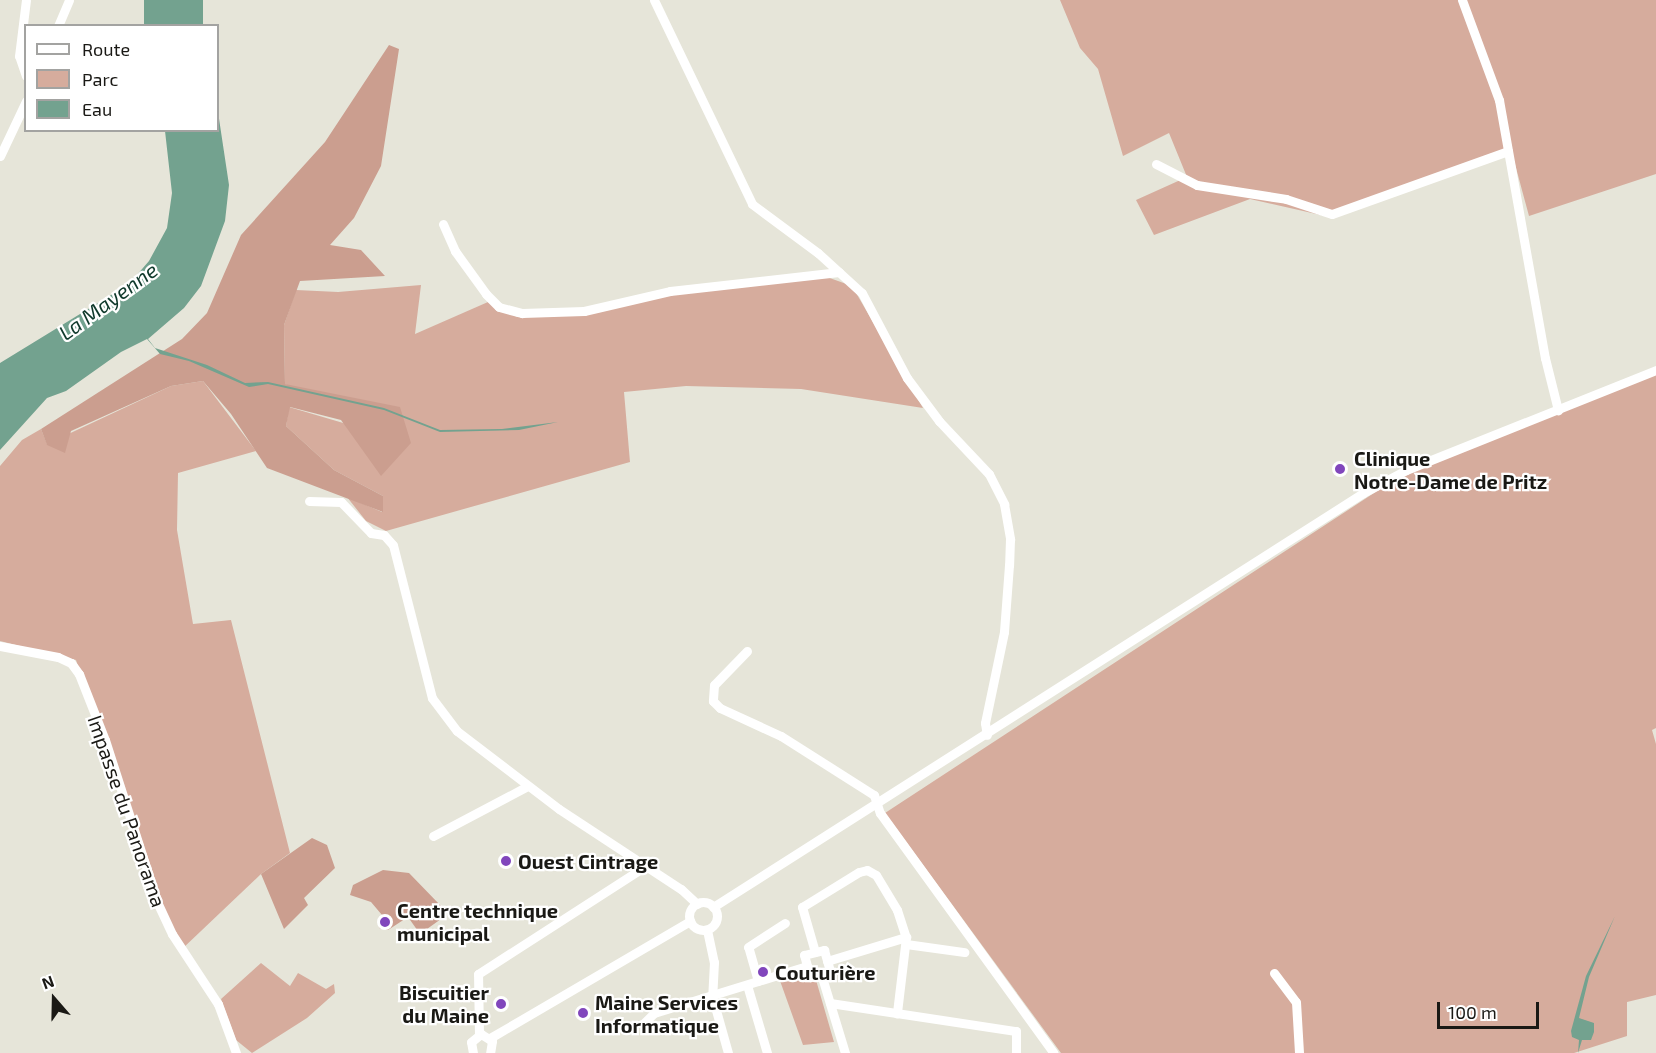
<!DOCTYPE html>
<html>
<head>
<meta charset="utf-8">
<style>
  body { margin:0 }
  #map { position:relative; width:1656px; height:1053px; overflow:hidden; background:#e6e5d9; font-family:"Exo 2",sans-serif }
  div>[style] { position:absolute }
  .green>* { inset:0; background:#d6ac9d }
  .forest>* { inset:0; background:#cb9e8f }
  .water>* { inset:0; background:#73a28f; transform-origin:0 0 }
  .minor>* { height:9px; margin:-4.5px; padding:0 4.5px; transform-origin:4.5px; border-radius:4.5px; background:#fff }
  .minor>.ring { margin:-4.5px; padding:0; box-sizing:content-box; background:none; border:9px solid #fff; border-radius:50% }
  .dots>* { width:16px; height:16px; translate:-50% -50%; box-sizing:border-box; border:3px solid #fff; border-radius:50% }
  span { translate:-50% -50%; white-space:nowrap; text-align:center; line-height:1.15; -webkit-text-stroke:4.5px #fff; paint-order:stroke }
  .poi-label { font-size:20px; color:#1a1915; font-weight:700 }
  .left { translate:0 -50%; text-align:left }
  .right { translate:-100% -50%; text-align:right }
  .street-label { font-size:20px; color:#1a1915 }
  .water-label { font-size:21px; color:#0f392b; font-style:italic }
  .legend { position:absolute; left:24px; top:24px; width:195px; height:108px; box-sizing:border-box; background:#fff; border:2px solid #a3a3a1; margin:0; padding:8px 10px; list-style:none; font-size:18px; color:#1a1915 }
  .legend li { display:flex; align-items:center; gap:12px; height:30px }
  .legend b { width:30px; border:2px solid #a3a3a1 }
  .north { position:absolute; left:24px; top:969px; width:60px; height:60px; -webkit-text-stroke:4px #fff; paint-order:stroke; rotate:340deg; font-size:16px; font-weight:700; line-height:24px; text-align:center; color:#1a1915 }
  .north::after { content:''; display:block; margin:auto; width:21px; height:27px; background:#1a1915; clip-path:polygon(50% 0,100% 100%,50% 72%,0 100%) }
  .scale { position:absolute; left:1437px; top:1002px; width:102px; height:27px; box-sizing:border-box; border:3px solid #1a1915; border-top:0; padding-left:8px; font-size:18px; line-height:21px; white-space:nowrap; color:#1a1915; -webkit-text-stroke:4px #fff; paint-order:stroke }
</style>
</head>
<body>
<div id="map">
  <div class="green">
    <div style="clip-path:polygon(1060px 0,1656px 0,1656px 174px,1529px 216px,1512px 153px,1334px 218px,1250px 199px,1154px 235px,1136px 200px,1187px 177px,1169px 133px,1123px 156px,1098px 69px,1080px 48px)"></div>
    <div style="clip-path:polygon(824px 276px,852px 286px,923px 408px,801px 389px,686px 386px,624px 392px,630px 462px,386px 531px,366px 521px,347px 497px,382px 512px,383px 496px,334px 470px,286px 426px,289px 407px,411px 443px,285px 384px,284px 325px,296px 290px,338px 292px,421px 285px,415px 334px,488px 302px,517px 317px,582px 313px,687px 291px)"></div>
    <div style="clip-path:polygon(1656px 370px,1656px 728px,1652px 730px,1656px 744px,1656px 995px,1627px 1002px,1627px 1036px,1574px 1053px,1061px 1053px,885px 813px,1397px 478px)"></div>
    <div style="clip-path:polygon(203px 381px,256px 451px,178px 473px,177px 530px,193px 624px,231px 620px,290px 853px,261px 874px,181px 950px,131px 828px,76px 660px,0 641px,0 466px,22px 440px,41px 429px,47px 444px,171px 386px)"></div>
    <div style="clip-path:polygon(261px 963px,290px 986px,298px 973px,326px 989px,334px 984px,335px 993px,307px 1018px,252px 1053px,236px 1040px,221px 999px)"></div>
    <div style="clip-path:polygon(804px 972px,808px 981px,816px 980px,834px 1042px,803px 1045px,779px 978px)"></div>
  </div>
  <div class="forest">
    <div style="clip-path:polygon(389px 45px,399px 49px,381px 166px,354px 218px,330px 245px,361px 250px,385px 276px,300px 281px,284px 325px,285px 384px,400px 407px,411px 443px,381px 476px,341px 420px,290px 407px,286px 426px,334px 470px,383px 496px,383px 512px,267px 468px,231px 414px,203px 381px,171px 386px,71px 431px,65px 453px,47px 445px,41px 429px,182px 339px,207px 313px,241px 235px,325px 142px)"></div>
    <div style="clip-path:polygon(312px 838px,327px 845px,335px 868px,304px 898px,308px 905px,284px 929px,261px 874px)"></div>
    <div style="clip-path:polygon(383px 870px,409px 873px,441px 906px,441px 919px,420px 934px,408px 917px,388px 930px,379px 928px,382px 915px,371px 902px,350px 895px,353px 885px)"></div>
  </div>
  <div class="water">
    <div style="left:144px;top:0;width:59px;height:25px"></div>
    <div style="clip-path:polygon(218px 112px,229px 185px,225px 221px,201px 286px,184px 308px,148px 339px,155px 348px,207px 365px,245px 383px,268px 382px,384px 408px,440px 430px,502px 429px,558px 422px,519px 430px,440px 432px,384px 410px,268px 384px,249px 387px,189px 361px,160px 354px,147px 339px,121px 352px,66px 391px,47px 398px,0 450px,0 363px,129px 284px,149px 261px,167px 228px,172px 193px,165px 131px,218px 130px)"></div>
    <div style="clip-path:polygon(1615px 916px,1589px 977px,1579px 1018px,1594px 1023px,1594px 1032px,1591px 1040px,1582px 1040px,1578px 1053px,1579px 1040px,1572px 1037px,1571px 1031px,1586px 976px)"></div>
  </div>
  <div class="minor">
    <div style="left:654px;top:0;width:226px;rotate:64.3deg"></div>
    <div style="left:752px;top:204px;width:82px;rotate:36.6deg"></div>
    <div style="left:818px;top:253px;width:59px;rotate:42.3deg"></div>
    <div style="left:862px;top:293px;width:96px;rotate:62.1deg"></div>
    <div style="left:907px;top:378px;width:54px;rotate:53.3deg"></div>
    <div style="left:939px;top:421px;width:73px;rotate:46.7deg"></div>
    <div style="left:989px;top:474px;width:34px;rotate:63deg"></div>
    <div style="left:1004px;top:504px;width:36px;rotate:80deg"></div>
    <div style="left:1010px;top:539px;width:26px;rotate:92deg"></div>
    <div style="left:1009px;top:565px;width:67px;rotate:94.3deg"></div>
    <div style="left:1004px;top:632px;width:93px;rotate:101.8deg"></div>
    <div style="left:985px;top:723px;width:12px;rotate:81deg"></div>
    <div style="left:1462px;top:0;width:107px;rotate:69.7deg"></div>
    <div style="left:1499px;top:100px;width:262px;rotate:79.9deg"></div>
    <div style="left:1545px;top:358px;width:54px;rotate:76deg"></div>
    <div style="left:58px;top:26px;width:28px;rotate:-67deg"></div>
    <div style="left:26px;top:76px;width:21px;rotate:-109deg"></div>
    <div style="left:19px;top:56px;width:56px;rotate:-82.9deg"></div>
    <div style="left:0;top:156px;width:61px;rotate:-64.7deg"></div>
    <div style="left:1156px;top:164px;width:46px;rotate:27.1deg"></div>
    <div style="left:1197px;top:185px;width:90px;rotate:8.9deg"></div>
    <div style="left:1286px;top:199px;width:48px;rotate:18.1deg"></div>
    <div style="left:1332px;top:214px;width:187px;rotate:-19.7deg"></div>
    <div style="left:443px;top:224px;width:30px;rotate:66deg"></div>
    <div style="left:455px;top:251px;width:53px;rotate:54.2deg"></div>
    <div style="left:486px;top:294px;width:18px;rotate:45deg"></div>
    <div style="left:499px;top:307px;width:24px;rotate:15deg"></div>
    <div style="left:522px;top:313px;width:62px;rotate:-1.8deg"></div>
    <div style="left:584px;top:311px;width:88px;rotate:-13.1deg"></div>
    <div style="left:670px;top:291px;width:170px;rotate:-6.4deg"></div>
    <div style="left:309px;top:501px;width:32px;rotate:2deg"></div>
    <div style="left:341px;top:502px;width:43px;rotate:45.9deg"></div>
    <div style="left:371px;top:533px;width:13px;rotate:9deg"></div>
    <div style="left:384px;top:535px;width:13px;rotate:48deg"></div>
    <div style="left:393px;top:545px;width:158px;rotate:75.7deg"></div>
    <div style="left:432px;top:698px;width:41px;rotate:52.9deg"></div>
    <div style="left:457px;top:731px;width:128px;rotate:37.4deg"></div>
    <div style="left:559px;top:809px;width:146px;rotate:33.3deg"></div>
    <div style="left:681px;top:889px;width:22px;rotate:43deg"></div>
    <div style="left:0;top:646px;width:59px;rotate:10.7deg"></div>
    <div style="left:58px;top:657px;width:14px;rotate:25deg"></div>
    <div style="left:71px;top:663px;width:14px;rotate:54deg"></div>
    <div style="left:79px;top:674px;width:71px;rotate:68.5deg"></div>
    <div style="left:105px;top:740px;width:172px;rotate:72.1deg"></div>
    <div style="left:158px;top:904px;width:33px;rotate:65deg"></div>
    <div style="left:172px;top:934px;width:84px;rotate:56.7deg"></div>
    <div style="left:218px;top:1004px;width:52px;rotate:69.8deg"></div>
    <div style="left:747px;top:651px;width:47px;rotate:134.1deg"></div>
    <div style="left:714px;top:685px;width:16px;rotate:94deg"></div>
    <div style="left:713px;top:701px;width:10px;rotate:45deg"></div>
    <div style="left:720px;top:708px;width:67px;rotate:24.7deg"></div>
    <div style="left:781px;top:736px;width:110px;rotate:32.4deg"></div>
    <div style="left:874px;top:795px;width:19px;rotate:72deg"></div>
    <div style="left:880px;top:813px;width:296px;rotate:54.1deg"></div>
    <div style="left:433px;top:836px;width:107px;rotate:-27.8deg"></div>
    <div class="ring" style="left:689px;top:902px;width:19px;height:19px"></div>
    <div style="left:713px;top:907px;width:771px;rotate:-32.49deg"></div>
    <div style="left:1363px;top:493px;width:49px;rotate:-28.1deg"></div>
    <div style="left:1406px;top:470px;width:269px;rotate:-21.8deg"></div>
    <div style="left:707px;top:930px;width:33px;rotate:78deg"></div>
    <div style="left:714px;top:962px;width:34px;rotate:93deg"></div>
    <div style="left:712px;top:996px;width:59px;rotate:74.3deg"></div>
    <div style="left:906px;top:944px;width:59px;rotate:7.9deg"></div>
    <div style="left:824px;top:950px;width:22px;rotate:74deg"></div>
    <div style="left:830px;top:971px;width:21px;rotate:163deg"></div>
    <div style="left:810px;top:977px;width:23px;rotate:-105deg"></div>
    <div style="left:804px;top:955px;width:21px;rotate:-14deg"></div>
    <div style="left:815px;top:952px;width:47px;rotate:-106.1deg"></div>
    <div style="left:802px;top:907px;width:67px;rotate:-31.6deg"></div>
    <div style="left:859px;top:872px;width:8px;rotate:-14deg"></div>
    <div style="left:867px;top:870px;width:10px;rotate:29deg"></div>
    <div style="left:876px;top:875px;width:41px;rotate:59deg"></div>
    <div style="left:897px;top:910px;width:28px;rotate:72deg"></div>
    <div style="left:906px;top:937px;width:77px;rotate:96.8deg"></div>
    <div style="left:827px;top:961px;width:83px;rotate:-16.9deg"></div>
    <div style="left:1274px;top:973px;width:36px;rotate:53deg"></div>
    <div style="left:1296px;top:1002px;width:51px;rotate:86.6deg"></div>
    <div style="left:821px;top:974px;width:83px;rotate:73.1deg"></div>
    <div style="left:758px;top:981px;width:35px;rotate:-106deg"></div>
    <div style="left:748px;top:947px;width:44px;rotate:-33deg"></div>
    <div style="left:747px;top:985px;width:71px;rotate:73.6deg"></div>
    <div style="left:830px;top:1003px;width:188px;rotate:8.6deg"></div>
    <div style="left:1016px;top:1031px;width:22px;rotate:90deg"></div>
    <div style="left:643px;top:1024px;width:16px;rotate:-45deg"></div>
    <div style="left:654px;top:1013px;width:160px;rotate:-17.1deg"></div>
    <div style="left:479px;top:1035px;width:61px;rotate:-90.9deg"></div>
    <div style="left:478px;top:974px;width:197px;rotate:-32.8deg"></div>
    <div style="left:490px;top:1038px;width:232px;rotate:-30.3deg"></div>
    <div style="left:473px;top:1053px;width:11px;rotate:-100deg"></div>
    <div style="left:471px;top:1042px;width:13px;rotate:-39deg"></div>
    <div style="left:481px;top:1034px;width:13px;rotate:32deg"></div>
    <div style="left:492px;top:1041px;width:12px;rotate:99deg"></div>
  </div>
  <div class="dots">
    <div style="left:1340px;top:469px;background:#8146bc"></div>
    <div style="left:506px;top:861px;background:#8146bc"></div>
    <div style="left:385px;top:922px;background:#8146bc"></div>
    <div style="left:763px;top:972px;background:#8146bc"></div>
    <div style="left:501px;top:1004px;background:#8146bc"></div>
    <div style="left:583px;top:1013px;background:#8146bc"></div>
  </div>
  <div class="poi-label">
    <span class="left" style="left:1354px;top:470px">Clinique<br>Notre-Dame de Pritz</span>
    <span class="left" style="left:518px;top:861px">Ouest Cintrage</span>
    <span class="left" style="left:397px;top:922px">Centre technique<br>municipal</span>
    <span class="left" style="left:775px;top:972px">Couturière</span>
    <span class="right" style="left:489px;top:1004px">Biscuitier<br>du Maine</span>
    <span class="left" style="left:595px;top:1014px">Maine Services<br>Informatique</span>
  </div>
  <div class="street-label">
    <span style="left:127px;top:811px;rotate:71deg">Impasse du Panorama</span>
  </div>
  <div class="water-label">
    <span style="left:108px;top:301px;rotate:-36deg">La Mayenne</span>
  </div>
  <ul class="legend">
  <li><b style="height:8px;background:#fff"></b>Route</li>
  <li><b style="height:16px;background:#d6ac9d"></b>Parc</li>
  <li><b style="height:16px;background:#73a28f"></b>Eau</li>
  </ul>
  <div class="north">N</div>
  <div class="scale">100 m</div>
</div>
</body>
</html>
